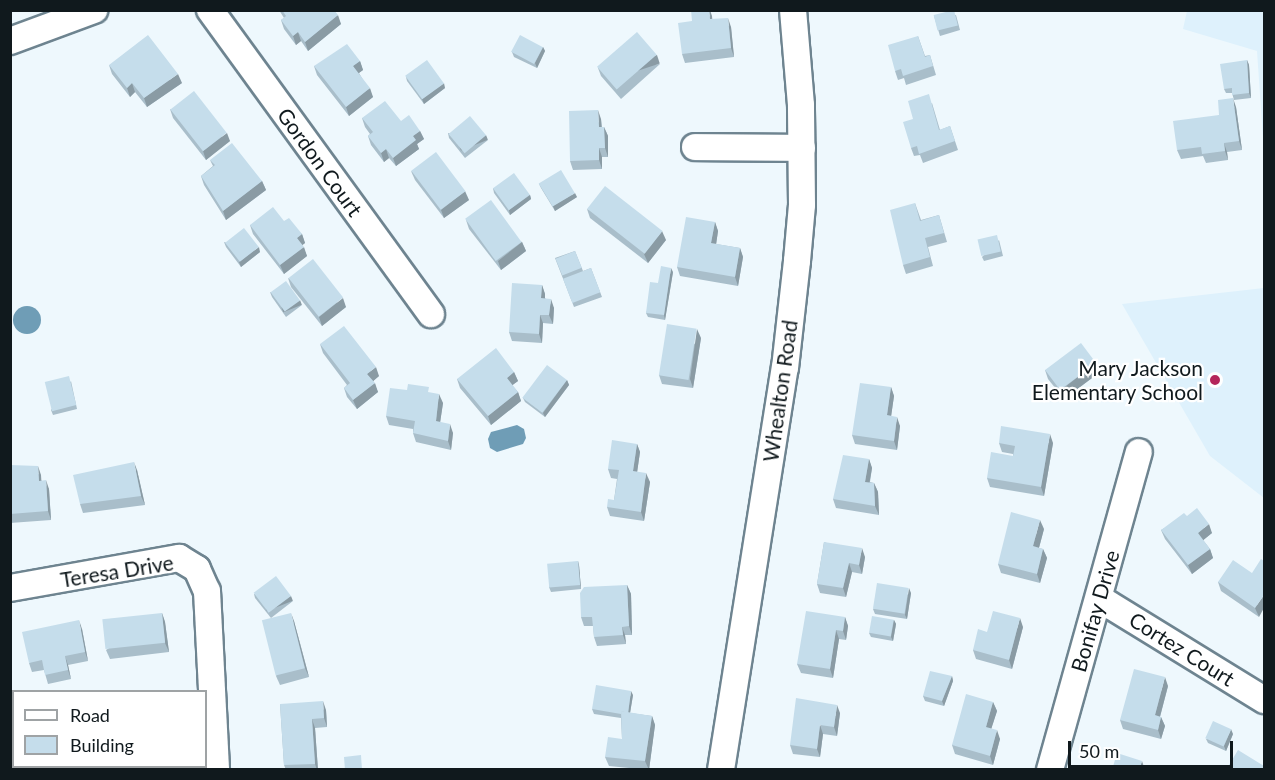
<!DOCTYPE html>
<html>
<head>
<meta charset="utf-8">
<style>
  body { margin:0 }
  #map { position:relative; width:1275px; height:780px; overflow:hidden; background:#eef8fd; font-family:Lato,sans-serif }
  div>[style] { position:absolute }
  .built>* { inset:0; background:#def1fc }
  .water>* { inset:0; background:#6f9db6 }
  .round { border-radius:50% }
  .roads { filter:drop-shadow(2px 0 #6e8490) drop-shadow(-2px 0 #6e8490) drop-shadow(0 2px #6e8490) drop-shadow(0 -2px #6e8490) }
  .minor>* { height:26px; margin:-13px; padding:0 13px; transform-origin:13px; border-radius:13px; background:#fff }
  .wall>* { inset:0; background:#a9beca }
  .shaded-wall>* { inset:0; background:#8a9ba4; transform-origin:0 0 }
  .building>* { inset:0; background:#c5ddeb; transform-origin:0 0 }
  .dots>* { width:16px; height:16px; translate:-50% -50%; box-sizing:border-box; border:3px solid #fff; border-radius:50% }
  span { translate:-50% -50%; white-space:nowrap; text-align:center; line-height:1.15; -webkit-text-stroke:4.5px #fff; paint-order:stroke }
  .street-label { font-size:21px; color:#10191d }
  .poi-label { font-size:21px; color:#10191d }
  .right { translate:-100% -50%; text-align:right }
  .frame { position:absolute; inset:0; border:12px solid #10191d; pointer-events:none }
  .legend { position:absolute; left:12px; top:690px; width:195px; height:78px; box-sizing:border-box; background:#fff; border:2px solid #9fa3a5; margin:0; padding:8px 10px; list-style:none; font-size:18px; color:#10191d }
  .legend li { display:flex; align-items:center; gap:12px; height:30px }
  .legend b { width:30px; border:2px solid #9fa3a5 }
  .scale { position:absolute; left:1068px; top:741px; width:165px; height:27px; box-sizing:border-box; border:3px solid #10191d; border-top:0; padding-left:8px; font-size:18px; line-height:21px; white-space:nowrap; color:#10191d; -webkit-text-stroke:4px #fff; paint-order:stroke }
</style>
</head>
<body>
<div id="map">
  <div class="built">
    <div style="clip-path:polygon(1187px 11px,1264px 11px,1264px 153px,1257px 51px,1183px 29px)"></div>
    <div style="clip-path:polygon(1264px 288px,1264px 498px,1210px 456px,1122px 304px)"></div>
  </div>
  <div class="water">
    <div class="round" style="left:13px;top:306px;width:28px;height:28px"></div>
    <div style="clip-path:polygon(517px 425px,524px 429px,526px 438px,523px 444px,497px 452px,490px 448px,488px 439px,491px 432px)"></div>
  </div>
  <div class="roads">
    <div class="minor">
      <div style="left:210px;top:10px;width:376px;rotate:54deg"></div>
      <div style="left:10px;top:41px;width:90px;rotate:-20.3deg"></div>
      <div style="left:695px;top:147px;width:107px;rotate:0.5deg"></div>
      <div style="left:10px;top:588px;width:172px;rotate:-10.1deg"></div>
      <div style="left:179px;top:558px;width:21px;rotate:31deg"></div>
      <div style="left:197px;top:569px;width:24px;rotate:66deg"></div>
      <div style="left:207px;top:591px;width:179px;rotate:87.1deg"></div>
      <div style="left:1100px;top:599px;width:193px;rotate:31.6deg"></div>
      <div style="left:721px;top:770px;width:407px;rotate:-81deg"></div>
      <div style="left:785px;top:368px;width:108px;rotate:-83.6deg"></div>
      <div style="left:797px;top:261px;width:56px;rotate:-84.9deg"></div>
      <div style="left:802px;top:205px;width:100px;rotate:-90.6deg"></div>
      <div style="left:801px;top:105px;width:95px;rotate:-94.8deg"></div>
      <div style="left:1050px;top:770px;width:330px;rotate:-74.4deg"></div>
    </div>
  </div>
  <div class="wall">
    <div style="clip-path:polygon(279px 10px,334px 10px,341px 24px,308px 51px,301px 41px,296px 45px,284px 29px,281px 20px,284px 18px)"></div>
    <div style="clip-path:polygon(956px 15px,960px 30px,940px 36px,934px 16px)"></div>
    <div style="clip-path:polygon(712px 16px,712px 19px,731px 27px,734px 57px,685px 63px,682px 54px,692px 21px)"></div>
    <div style="clip-path:polygon(918px 36px,925px 56px,930px 55px,936px 75px,906px 85px,904px 78px,898px 80px,895px 71px)"></div>
    <div style="clip-path:polygon(543px 47px,545px 51px,537px 68px,514px 57px,512px 52px)"></div>
    <div style="clip-path:polygon(1247px 60px,1249px 65px,1251px 98px,1234px 100px,1232px 93px,1226px 93px,1224px 89px)"></div>
    <div style="clip-path:polygon(360px 61px,363px 70px,359px 73px,373px 97px,349px 116px,317px 75px,314px 66px)"></div>
    <div style="clip-path:polygon(660px 64px,621px 99px,601px 76px,598px 68px)"></div>
    <div style="clip-path:polygon(109px 65px,182px 83px,147px 107px,135px 92px,130px 97px,112px 74px)"></div>
    <div style="clip-path:polygon(406px 77px,445px 88px,424px 104px,407px 81px)"></div>
    <div style="clip-path:polygon(932px 103px,940px 130px,950px 126px,958px 150px,923px 163px,920px 155px,914px 156px,911px 148px,913px 119px)"></div>
    <div style="clip-path:polygon(1236px 107px,1242px 150px,1227px 152px,1228px 160px,1206px 163px,1203px 156px,1181px 159px,1177px 150px,1219px 115px)"></div>
    <div style="clip-path:polygon(170px 109px,230px 141px,206px 160px,173px 118px)"></div>
    <div style="clip-path:polygon(362px 118px,401px 121px,420px 131px,424px 139px,417px 144px,419px 149px,396px 166px,389px 158px,384px 162px,371px 145px,368px 136px,370px 134px,365px 127px)"></div>
    <div style="clip-path:polygon(601px 119px,602px 127px,604px 127px,608px 136px,608px 157px,602px 157px,602px 169px,573px 170px,570px 161px)"></div>
    <div style="clip-path:polygon(448px 133px,488px 140px,465px 158px,449px 138px)"></div>
    <div style="clip-path:polygon(210px 160px,262px 181px,266px 190px,226px 220px,204px 185px,201px 176px,213px 166px)"></div>
    <div style="clip-path:polygon(411px 171px,469px 200px,444px 218px,415px 180px)"></div>
    <div style="clip-path:polygon(539px 184px,577px 197px,555px 211px,541px 188px)"></div>
    <div style="clip-path:polygon(493px 188px,530px 195px,531px 199px,510px 215px,494px 193px)"></div>
    <div style="clip-path:polygon(915px 203px,921px 220px,939px 215px,947px 242px,928px 247px,933px 266px,906px 274px,903px 265px)"></div>
    <div style="clip-path:polygon(587px 209px,666px 240px,648px 263px,590px 218px)"></div>
    <div style="clip-path:polygon(466px 220px,522px 242px,526px 251px,501px 270px,469px 229px)"></div>
    <div style="clip-path:polygon(284px 221px,302px 234px,305px 243px,302px 245px,307px 256px,284px 274px,253px 234px,250px 225px)"></div>
    <div style="clip-path:polygon(715px 222px,718px 231px,716px 244px,740px 248px,743px 257px,738px 286px,680px 276px,677px 267px)"></div>
    <div style="clip-path:polygon(999px 240px,1003px 256px,984px 261px,982px 257px)"></div>
    <div style="clip-path:polygon(224px 242px,260px 252px,241px 267px,226px 247px)"></div>
    <div style="clip-path:polygon(575px 251px,583px 271px,591px 268px,602px 297px,574px 307px,555px 258px)"></div>
    <div style="clip-path:polygon(673px 272px,665px 320px,648px 317px,646px 313px,658px 283px)"></div>
    <div style="clip-path:polygon(288px 278px,346px 307px,322px 326px,291px 287px)"></div>
    <div style="clip-path:polygon(542px 285px,545px 294px,545px 298px,554px 308px,553px 324px,543px 323px,542px 343px,512px 341px,509px 332px)"></div>
    <div style="clip-path:polygon(270px 292px,302px 305px,286px 317px,272px 297px)"></div>
    <div style="clip-path:polygon(701px 338px,693px 388px,662px 384px,659px 375px)"></div>
    <div style="clip-path:polygon(320px 344px,379px 376px,373px 381px,378px 392px,357px 409px,347px 397px,344px 388px,347px 385px,323px 353px)"></div>
    <div style="clip-path:polygon(1045px 370px,1100px 372px,1064px 399px,1048px 379px)"></div>
    <div style="clip-path:polygon(514px 372px,518px 381px,512px 385px,518px 392px,521px 401px,491px 425px,460px 388px,457px 379px)"></div>
    <div style="clip-path:polygon(567px 380px,569px 385px,545px 417px,525px 402px,523px 398px)"></div>
    <div style="clip-path:polygon(71px 381px,77px 409px,53px 415px,51px 410px)"></div>
    <div style="clip-path:polygon(891px 387px,894px 396px,891px 416px,900px 426px,897px 450px,855px 444px,852px 435px)"></div>
    <div style="clip-path:polygon(431px 393px,443px 403px,440px 422px,453px 433px,451px 450px,416px 442px,413px 433px,413px 429px,389px 425px,386px 416px)"></div>
    <div style="clip-path:polygon(999px 443px,1053px 443px,1044px 496px,990px 487px,987px 478px,1013px 456px,1013px 454px,1002px 452px)"></div>
    <div style="clip-path:polygon(637px 444px,640px 452px,637px 472px,650px 482px,644px 521px,610px 516px,607px 507px,614px 500px,617px 479px,611px 478px,608px 469px)"></div>
    <div style="clip-path:polygon(869px 459px,872px 468px,870px 482px,874px 483px,878px 492px,879px 515px,836px 508px,833px 499px)"></div>
    <div style="clip-path:polygon(10px 465px,41px 475px,41px 480px,49px 489px,51px 520px,10px 523px)"></div>
    <div style="clip-path:polygon(137px 470px,145px 505px,83px 513px,80px 504px)"></div>
    <div style="clip-path:polygon(1187px 516px,1212px 533px,1203px 540px,1210px 549px,1213px 558px,1192px 574px,1165px 539px,1161px 530px)"></div>
    <div style="clip-path:polygon(1044px 529px,1039px 548px,1043px 549px,1047px 558px,1040px 583px,1001px 573px,998px 564px)"></div>
    <div style="clip-path:polygon(824px 542px,865px 557px,862px 574px,852px 572px,846px 597px,820px 593px,817px 584px)"></div>
    <div style="clip-path:polygon(578px 561px,579px 565px,581px 589px,551px 592px,549px 587px)"></div>
    <div style="clip-path:polygon(1252px 573px,1259px 617px,1221px 591px,1218px 582px)"></div>
    <div style="clip-path:polygon(627px 585px,631px 594px,632px 635px,625px 635px,626px 644px,597px 646px,594px 637px,593px 626px,584px 626px,581px 617px)"></div>
    <div style="clip-path:polygon(911px 593px,907px 619px,875px 614px,873px 609px)"></div>
    <div style="clip-path:polygon(254px 594px,293px 601px,271px 618px,255px 598px)"></div>
    <div style="clip-path:polygon(162px 613px,165px 622px,169px 652px,110px 659px,106px 650px)"></div>
    <div style="clip-path:polygon(845px 617px,848px 626px,846px 640px,839px 639px,833px 678px,801px 673px,797px 664px)"></div>
    <div style="clip-path:polygon(894px 620px,896px 624px,893px 641px,871px 637px,869px 633px)"></div>
    <div style="clip-path:polygon(294px 621px,309px 677px,280px 685px,276px 676px)"></div>
    <div style="clip-path:polygon(1023px 627px,1012px 669px,976px 659px,973px 650px,987px 632px)"></div>
    <div style="clip-path:polygon(82px 629px,88px 661px,68px 665px,71px 679px,48px 684px,44px 670px,32px 672px,29px 663px)"></div>
    <div style="clip-path:polygon(952px 676px,953px 681px,944px 706px,925px 701px,923px 696px)"></div>
    <div style="clip-path:polygon(1168px 686px,1160px 717px,1161px 717px,1165px 726px,1161px 739px,1123px 729px,1120px 720px)"></div>
    <div style="clip-path:polygon(633px 695px,630px 713px,652px 716px,655px 725px,649px 770px,609px 766px,605px 757px,622px 739px,621px 718px,594px 714px,592px 709px)"></div>
    <div style="clip-path:polygon(993px 702px,997px 711px,991px 729px,1000px 739px,993px 765px,955px 754px,952px 745px)"></div>
    <div style="clip-path:polygon(280px 704px,326px 710px,327px 727px,315px 728px,318px 770px,286px 770px,284px 765px)"></div>
    <div style="clip-path:polygon(840px 713px,837px 736px,823px 734px,820px 757px,793px 754px,790px 745px)"></div>
    <div style="clip-path:polygon(1233px 734px,1226px 751px,1208px 743px,1206px 739px)"></div>
  </div>
  <div class="shaded-wall">
    <div style="clip-path:polygon(709px 10px,710px 10px,712px 16px,713px 28px,710px 19px)"></div>
    <div style="clip-path:polygon(338px 15px,341px 24px,308px 51px,305px 42px)"></div>
    <div style="clip-path:polygon(728px 18px,731px 27px,734px 57px,731px 48px)"></div>
    <div style="clip-path:polygon(298px 32px,301px 41px,296px 45px,293px 36px)"></div>
    <div style="clip-path:polygon(543px 47px,545px 51px,537px 68px,535px 63px)"></div>
    <div style="left:657px;top:55px;width:9px;height:52px;rotate:72deg"></div>
    <div style="clip-path:polygon(1247px 60px,1249px 65px,1251px 98px,1249px 93px)"></div>
    <div style="clip-path:polygon(360px 61px,363px 70px,356px 75px,353px 66px)"></div>
    <div style="clip-path:polygon(178px 74px,182px 83px,147px 107px,144px 98px)"></div>
    <div style="clip-path:polygon(132px 83px,135px 92px,130px 97px,127px 88px)"></div>
    <div style="clip-path:polygon(444px 83px,445px 88px,424px 104px,422px 99px)"></div>
    <div style="clip-path:polygon(370px 88px,373px 97px,349px 116px,346px 107px)"></div>
    <div style="clip-path:polygon(1233px 98px,1236px 107px,1242px 150px,1239px 141px)"></div>
    <div style="clip-path:polygon(598px 110px,601px 119px,602px 136px,599px 127px)"></div>
    <div style="clip-path:polygon(604px 127px,608px 136px,608px 157px,605px 148px)"></div>
    <div style="clip-path:polygon(420px 131px,424px 139px,417px 144px,419px 149px,396px 166px,393px 158px,413px 136px)"></div>
    <div style="clip-path:polygon(227px 133px,230px 141px,206px 160px,203px 151px)"></div>
    <div style="left:486px;top:135px;width:5px;height:29px;rotate:68deg"></div>
    <div style="clip-path:polygon(1224px 143px,1227px 152px,1228px 160px,1225px 151px)"></div>
    <div style="clip-path:polygon(599px 148px,602px 157px,602px 169px,599px 160px)"></div>
    <div style="clip-path:polygon(386px 149px,389px 158px,384px 162px,381px 153px)"></div>
    <div style="clip-path:polygon(262px 181px,266px 190px,226px 220px,223px 211px)"></div>
    <div style="clip-path:polygon(465px 191px,469px 200px,444px 218px,441px 210px)"></div>
    <div style="clip-path:polygon(575px 193px,577px 197px,555px 211px,553px 206px)"></div>
    <div style="clip-path:polygon(530px 195px,531px 199px,510px 215px,509px 210px)"></div>
    <div style="clip-path:polygon(715px 222px,718px 231px,715px 252px,711px 243px)"></div>
    <div style="clip-path:polygon(662px 231px,666px 240px,648px 263px,644px 254px)"></div>
    <div style="clip-path:polygon(302px 234px,305px 243px,300px 247px,297px 238px)"></div>
    <div style="clip-path:polygon(522px 242px,526px 251px,501px 270px,498px 261px)"></div>
    <div style="clip-path:polygon(259px 247px,260px 252px,241px 267px,239px 262px)"></div>
    <div style="clip-path:polygon(304px 247px,307px 256px,284px 274px,280px 265px)"></div>
    <div style="clip-path:polygon(740px 248px,743px 257px,738px 286px,735px 277px)"></div>
    <div style="clip-path:polygon(671px 268px,673px 272px,665px 320px,664px 315px)"></div>
    <div style="clip-path:polygon(542px 285px,545px 294px,545px 307px,541px 298px)"></div>
    <div style="clip-path:polygon(343px 298px,346px 307px,322px 326px,319px 317px)"></div>
    <div style="clip-path:polygon(551px 299px,554px 308px,553px 324px,549px 315px)"></div>
    <div style="left:300px;top:300px;width:5px;height:20px;rotate:68deg"></div>
    <div style="clip-path:polygon(540px 315px,543px 323px,542px 343px,539px 334px)"></div>
    <div style="clip-path:polygon(697px 329px,701px 338px,693px 388px,690px 379px)"></div>
    <div style="clip-path:polygon(1096px 363px,1100px 372px,1064px 399px,1061px 390px)"></div>
    <div style="clip-path:polygon(376px 367px,379px 376px,371px 383px,367px 374px)"></div>
    <div style="clip-path:polygon(514px 372px,518px 381px,510px 387px,507px 378px)"></div>
    <div style="clip-path:polygon(567px 380px,569px 385px,545px 417px,543px 413px)"></div>
    <div style="clip-path:polygon(375px 383px,378px 392px,357px 409px,353px 400px)"></div>
    <div style="clip-path:polygon(891px 387px,894px 396px,890px 424px,887px 415px)"></div>
    <div style="clip-path:polygon(518px 392px,521px 401px,491px 425px,488px 416px)"></div>
    <div style="clip-path:polygon(439px 394px,443px 403px,439px 430px,436px 421px)"></div>
    <div style="clip-path:polygon(897px 417px,900px 426px,897px 450px,894px 441px)"></div>
    <div style="clip-path:polygon(450px 424px,453px 433px,451px 450px,448px 441px)"></div>
    <div style="clip-path:polygon(1050px 434px,1053px 443px,1044px 496px,1041px 487px)"></div>
    <div style="clip-path:polygon(637px 444px,640px 452px,636px 480px,633px 471px)"></div>
    <div style="clip-path:polygon(869px 459px,872px 468px,868px 491px,865px 482px)"></div>
    <div style="clip-path:polygon(134px 462px,137px 470px,145px 505px,141px 496px)"></div>
    <div style="clip-path:polygon(38px 466px,41px 475px,42px 490px,39px 481px)"></div>
    <div style="clip-path:polygon(646px 473px,650px 482px,644px 521px,641px 512px)"></div>
    <div style="clip-path:polygon(46px 480px,49px 489px,51px 520px,48px 511px)"></div>
    <div style="clip-path:polygon(874px 483px,878px 492px,879px 515px,875px 506px)"></div>
    <div style="clip-path:polygon(1040px 520px,1044px 529px,1037px 555px,1033px 546px)"></div>
    <div style="clip-path:polygon(1209px 524px,1212px 533px,1201px 542px,1198px 533px)"></div>
    <div style="clip-path:polygon(862px 548px,865px 557px,862px 574px,859px 565px)"></div>
    <div style="clip-path:polygon(1043px 549px,1047px 558px,1040px 583px,1037px 574px)"></div>
    <div style="clip-path:polygon(1210px 549px,1213px 558px,1192px 574px,1188px 565px)"></div>
    <div style="clip-path:polygon(578px 561px,579px 565px,581px 589px,580px 585px)"></div>
    <div style="clip-path:polygon(849px 563px,852px 572px,846px 597px,843px 588px)"></div>
    <div style="clip-path:polygon(627px 585px,631px 594px,632px 635px,629px 626px)"></div>
    <div style="clip-path:polygon(909px 588px,911px 593px,907px 619px,905px 615px)"></div>
    <div style="clip-path:polygon(1264px 595px,1264px 608px,1259px 617px,1255px 608px)"></div>
    <div style="left:291px;top:596px;width:5px;height:28px;rotate:68deg"></div>
    <div style="clip-path:polygon(162px 613px,165px 622px,169px 652px,165px 643px)"></div>
    <div style="clip-path:polygon(291px 613px,294px 621px,309px 677px,305px 668px)"></div>
    <div style="clip-path:polygon(845px 617px,848px 626px,846px 640px,843px 631px)"></div>
    <div style="clip-path:polygon(1020px 618px,1023px 627px,1012px 669px,1009px 660px)"></div>
    <div style="clip-path:polygon(79px 620px,82px 629px,88px 661px,85px 652px)"></div>
    <div style="clip-path:polygon(894px 620px,896px 624px,893px 641px,891px 637px)"></div>
    <div style="clip-path:polygon(622px 627px,625px 635px,626px 644px,623px 635px)"></div>
    <div style="clip-path:polygon(836px 630px,839px 639px,833px 678px,830px 669px)"></div>
    <div style="clip-path:polygon(65px 656px,68px 665px,71px 679px,68px 670px)"></div>
    <div style="clip-path:polygon(952px 676px,953px 681px,944px 706px,942px 701px)"></div>
    <div style="clip-path:polygon(1165px 677px,1168px 686px,1158px 724px,1155px 715px)"></div>
    <div style="clip-path:polygon(631px 691px,633px 695px,629px 719px,628px 715px)"></div>
    <div style="clip-path:polygon(323px 701px,326px 710px,327px 727px,324px 718px)"></div>
    <div style="clip-path:polygon(993px 702px,997px 711px,989px 736px,986px 727px)"></div>
    <div style="clip-path:polygon(837px 705px,840px 713px,837px 736px,834px 727px)"></div>
    <div style="clip-path:polygon(652px 716px,655px 725px,649px 770px,645px 761px)"></div>
    <div style="clip-path:polygon(1161px 717px,1165px 726px,1161px 739px,1158px 730px)"></div>
    <div style="clip-path:polygon(312px 719px,315px 728px,318px 770px,317px 770px,315px 764px)"></div>
    <div style="clip-path:polygon(820px 725px,823px 734px,820px 757px,817px 749px)"></div>
    <div style="clip-path:polygon(1231px 729px,1233px 734px,1226px 751px,1224px 746px)"></div>
    <div style="clip-path:polygon(997px 730px,1000px 739px,993px 765px,990px 756px)"></div>
    <div style="clip-path:polygon(1142px 761px,1145px 770px,1139px 770px)"></div>
  </div>
  <div class="building">
    <div style="clip-path:polygon(282px 10px,334px 10px,338px 15px,305px 42px,298px 32px,293px 36px,281px 20px,286px 16px)"></div>
    <div style="clip-path:polygon(691px 10px,709px 10px,710px 19px,728px 18px,731px 48px,682px 54px,678px 23px,692px 21px)"></div>
    <div style="left:954px;top:10px;width:16px;height:21px;rotate:76deg"></div>
    <div style="left:637px;top:32px;width:30px;height:53px;rotate:49deg"></div>
    <div style="clip-path:polygon(148px 35px,178px 74px,144px 98px,132px 83px,127px 88px,109px 65px)"></div>
    <div style="left:520px;top:35px;width:26px;height:19px;rotate:28deg"></div>
    <div style="clip-path:polygon(918px 36px,925px 57px,930px 55px,933px 66px,903px 76px,901px 69px,895px 71px,888px 45px)"></div>
    <div style="clip-path:polygon(347px 44px,360px 61px,353px 66px,370px 88px,346px 107px,314px 66px)"></div>
    <div style="left:427px;top:60px;width:29px;height:27px;rotate:54deg"></div>
    <div style="clip-path:polygon(1247px 60px,1249px 93px,1232px 95px,1232px 88px,1224px 89px,1220px 64px)"></div>
    <div style="left:194px;top:91px;width:53px;height:30px;rotate:52deg"></div>
    <div style="clip-path:polygon(929px 94px,939px 130px,950px 126px,955px 141px,919px 154px,917px 146px,911px 148px,903px 122px,913px 119px,908px 101px)"></div>
    <div style="clip-path:polygon(1233px 98px,1239px 141px,1224px 143px,1225px 151px,1202px 154px,1201px 147px,1177px 150px,1173px 121px,1219px 115px,1218px 100px)"></div>
    <div style="clip-path:polygon(385px 101px,401px 121px,409px 115px,420px 131px,413px 136px,416px 140px,393px 158px,386px 149px,381px 153px,368px 136px,373px 132px,362px 118px)"></div>
    <div style="clip-path:polygon(598px 110px,599px 127px,604px 127px,605px 148px,599px 148px,599px 160px,570px 161px,569px 111px)"></div>
    <div style="left:470px;top:116px;width:25px;height:28px;rotate:50deg"></div>
    <div style="clip-path:polygon(232px 143px,262px 181px,223px 211px,201px 176px,215px 165px,210px 160px)"></div>
    <div style="left:436px;top:152px;width:49px;height:31px;rotate:53deg"></div>
    <div style="left:561px;top:170px;width:27px;height:26px;rotate:59deg"></div>
    <div style="left:514px;top:173px;width:27px;height:26px;rotate:54deg"></div>
    <div style="left:605px;top:186px;width:73px;height:29px;rotate:38deg"></div>
    <div style="left:491px;top:200px;width:52px;height:32px;rotate:54deg"></div>
    <div style="clip-path:polygon(915px 203px,920px 221px,939px 215px,944px 233px,925px 238px,930px 257px,903px 265px,890px 210px)"></div>
    <div style="clip-path:polygon(273px 207px,284px 221px,289px 218px,302px 234px,297px 238px,304px 247px,280px 265px,250px 225px)"></div>
    <div style="clip-path:polygon(686px 217px,715px 222px,711px 243px,740px 248px,735px 277px,677px 267px)"></div>
    <div style="left:244px;top:228px;width:24px;height:24px;rotate:52deg"></div>
    <div style="left:997px;top:235px;width:17px;height:20px;rotate:77deg"></div>
    <div style="left:575px;top:251px;width:18px;height:21px;rotate:68deg"></div>
    <div style="left:313px;top:259px;width:49px;height:31px;rotate:52deg"></div>
    <div style="clip-path:polygon(661px 266px,671px 268px,664px 315px,646px 313px,650px 282px,658px 283px)"></div>
    <div style="left:591px;top:268px;width:26px;height:30px;rotate:69deg"></div>
    <div style="left:286px;top:281px;width:24px;height:19px;rotate:54deg"></div>
    <div style="clip-path:polygon(512px 283px,542px 285px,541px 298px,551px 299px,549px 315px,540px 315px,539px 334px,509px 332px)"></div>
    <div style="left:667px;top:324px;width:30px;height:52px;rotate:9deg"></div>
    <div style="clip-path:polygon(344px 326px,376px 367px,367px 374px,375px 383px,353px 400px,344px 388px,350px 383px,320px 344px)"></div>
    <div style="left:1081px;top:343px;width:25px;height:45px;rotate:53deg"></div>
    <div style="clip-path:polygon(496px 348px,514px 372px,507px 378px,518px 392px,488px 416px,457px 379px)"></div>
    <div style="left:547px;top:365px;width:25px;height:41px;rotate:37deg"></div>
    <div style="left:69px;top:376px;width:30px;height:25px;rotate:76deg"></div>
    <div style="clip-path:polygon(860px 383px,891px 387px,887px 415px,897px 417px,894px 441px,852px 435px)"></div>
    <div style="clip-path:polygon(408px 384px,429px 387px,428px 392px,439px 394px,436px 421px,450px 424px,448px 441px,413px 433px,415px 421px,386px 416px,390px 388px,407px 390px)"></div>
    <div style="clip-path:polygon(1001px 426px,1050px 434px,1041px 487px,987px 478px,991px 452px,1013px 456px,1015px 446px,999px 443px)"></div>
    <div style="clip-path:polygon(612px 440px,637px 444px,633px 471px,646px 473px,641px 512px,607px 507px,608px 499px,614px 500px,619px 470px,608px 469px)"></div>
    <div style="clip-path:polygon(843px 455px,869px 459px,865px 482px,874px 483px,875px 506px,833px 499px)"></div>
    <div style="clip-path:polygon(134px 462px,141px 496px,80px 504px,73px 475px)"></div>
    <div style="clip-path:polygon(10px 465px,38px 466px,39px 481px,46px 480px,48px 511px,10px 514px)"></div>
    <div style="clip-path:polygon(1197px 508px,1209px 524px,1198px 533px,1210px 549px,1188px 565px,1161px 530px,1184px 513px,1187px 516px)"></div>
    <div style="clip-path:polygon(1011px 512px,1040px 520px,1033px 546px,1043px 549px,1037px 574px,998px 564px)"></div>
    <div style="clip-path:polygon(824px 542px,862px 548px,859px 565px,849px 563px,843px 588px,817px 584px)"></div>
    <div style="clip-path:polygon(1261px 559px,1264px 561px,1264px 595px,1255px 608px,1218px 582px,1233px 560px,1252px 573px)"></div>
    <div style="left:578px;top:561px;width:24px;height:31px;rotate:85deg"></div>
    <div style="left:276px;top:576px;width:25px;height:28px;rotate:53deg"></div>
    <div style="left:877px;top:583px;width:32px;height:26px;rotate:9deg"></div>
    <div style="clip-path:polygon(627px 585px,629px 626px,622px 627px,623px 635px,594px 637px,592px 617px,581px 617px,580px 593px,584px 587px)"></div>
    <div style="clip-path:polygon(806px 611px,845px 617px,843px 631px,836px 630px,830px 669px,797px 664px)"></div>
    <div style="clip-path:polygon(993px 611px,1020px 618px,1009px 660px,973px 650px,978px 629px,987px 632px)"></div>
    <div style="left:162px;top:613px;width:30px;height:60px;rotate:84deg"></div>
    <div style="left:291px;top:613px;width:57px;height:30px;rotate:76deg"></div>
    <div style="left:872px;top:616px;width:22px;height:17px;rotate:10deg"></div>
    <div style="clip-path:polygon(79px 620px,85px 652px,65px 656px,68px 670px,45px 675px,42px 660px,29px 663px,22px 632px)"></div>
    <div style="clip-path:polygon(1134px 669px,1165px 677px,1155px 715px,1161px 717px,1158px 730px,1120px 720px)"></div>
    <div style="clip-path:polygon(930px 671px,952px 676px,942px 701px,923px 696px)"></div>
    <div style="clip-path:polygon(596px 685px,631px 691px,628px 713px,621px 711px,621px 714px,592px 709px)"></div>
    <div style="clip-path:polygon(966px 694px,993px 702px,986px 727px,997px 730px,990px 756px,952px 745px)"></div>
    <div style="clip-path:polygon(796px 698px,837px 705px,834px 727px,820px 725px,817px 749px,790px 745px)"></div>
    <div style="clip-path:polygon(323px 701px,324px 718px,312px 719px,315px 764px,284px 765px,280px 704px)"></div>
    <div style="clip-path:polygon(621px 711px,652px 716px,645px 761px,605px 757px,608px 737px,622px 739px)"></div>
    <div style="left:1213px;top:721px;width:20px;height:19px;rotate:24deg"></div>
    <div style="clip-path:polygon(1238px 750px,1264px 766px,1264px 770px,1226px 770px)"></div>
    <div style="clip-path:polygon(1117px 753px,1142px 761px,1139px 770px,1112px 770px)"></div>
    <div style="clip-path:polygon(361px 755px,362px 770px,345px 770px,344px 757px)"></div>
    <div style="left:115px;top:766px;width:32px;height:4px"></div>
  </div>
  <div class="dots">
    <div style="left:1215px;top:380px;background:#b4265b"></div>
  </div>
  <div class="street-label">
    <span style="left:320px;top:162px;rotate:54deg">Gordon Court</span>
    <span style="left:780px;top:391px;rotate:-82deg">Whealton Road</span>
    <span style="left:117px;top:571px;rotate:-9deg">Teresa Drive</span>
    <span style="left:1095px;top:611px;rotate:-74deg">Bonifay Drive</span>
    <span style="left:1182px;top:649px;rotate:32deg">Cortez Court</span>
  </div>
  <div class="poi-label">
    <span class="right" style="left:1203px;top:380px">Mary Jackson<br>Elementary School</span>
  </div>
  <div class="frame"></div>
  <ul class="legend">
  <li><b style="height:8px;background:#fff"></b>Road</li>
  <li><b style="height:16px;background:#c5ddeb"></b>Building</li>
  </ul>
  <div class="scale">50 m</div>
</div>
</body>
</html>
